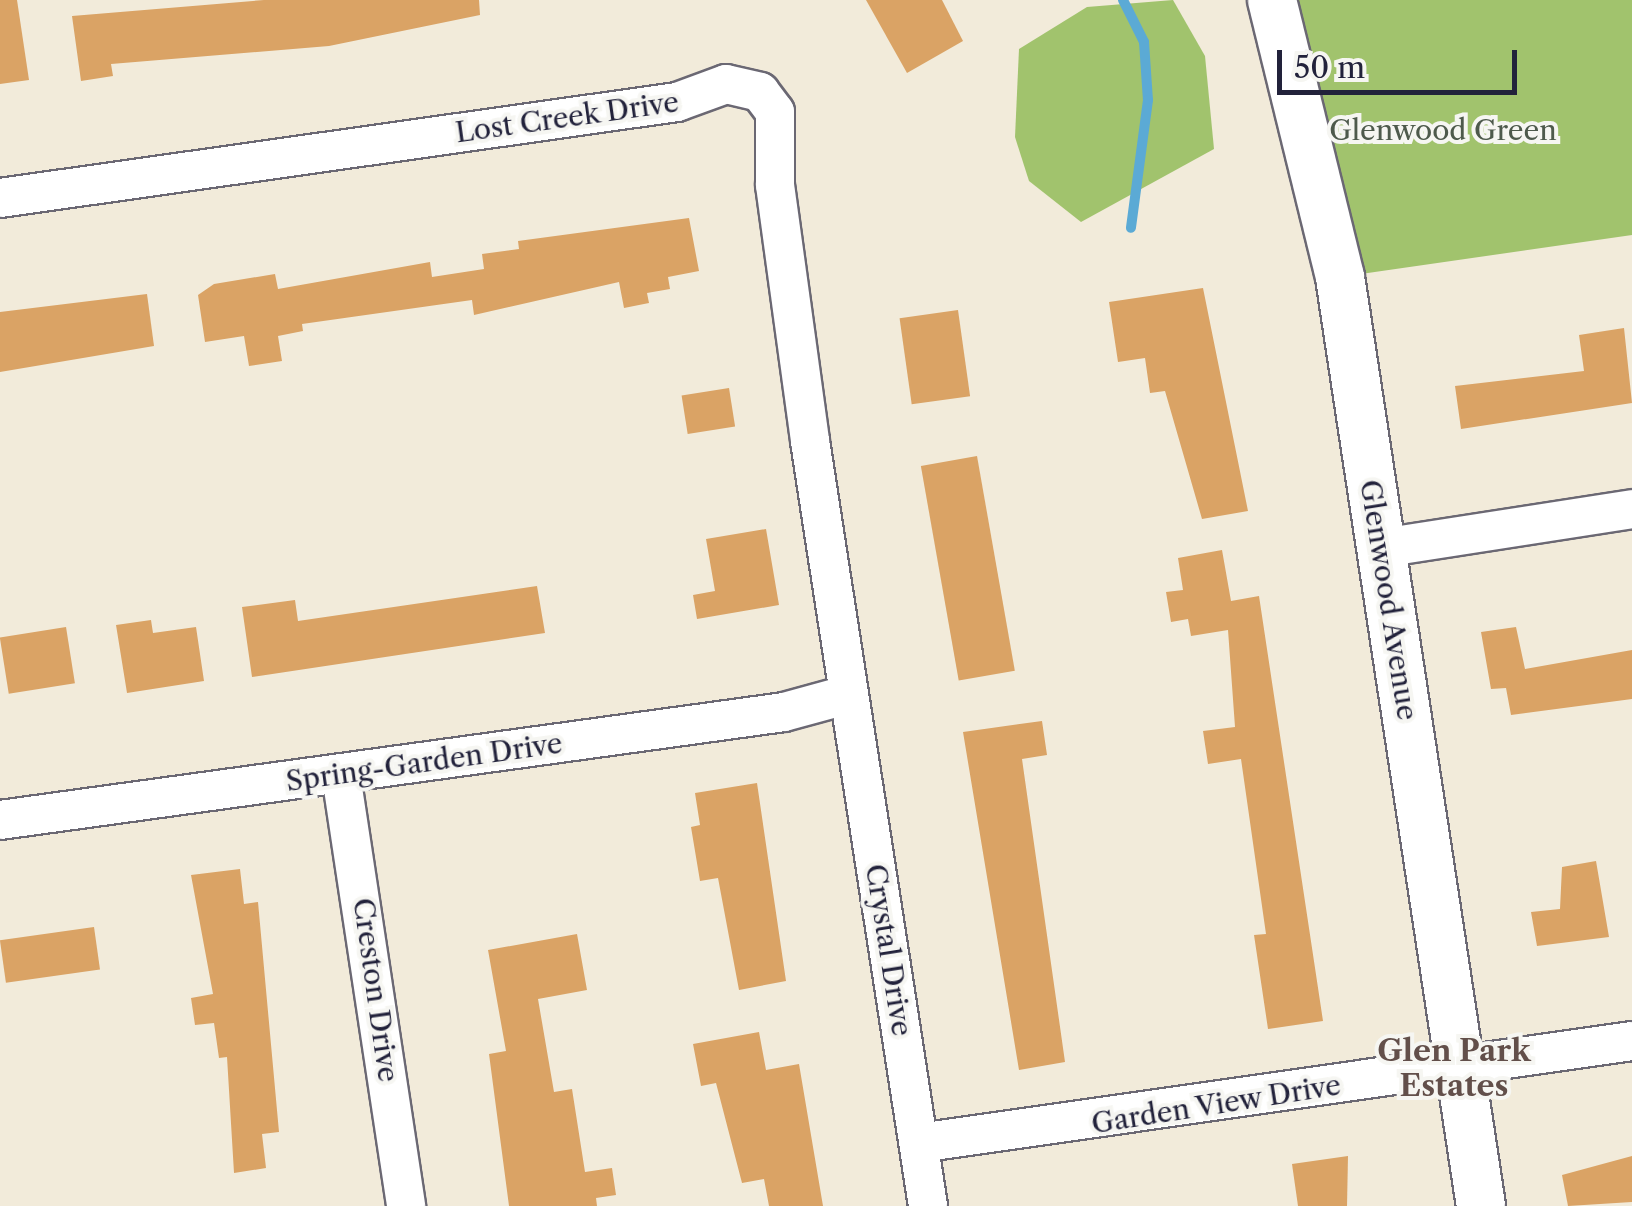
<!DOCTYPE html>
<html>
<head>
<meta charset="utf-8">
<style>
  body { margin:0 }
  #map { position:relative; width:1632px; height:1206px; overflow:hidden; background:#f2ebda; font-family:"Libre Caslon Text",serif }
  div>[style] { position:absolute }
  .green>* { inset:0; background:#a1c36d }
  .stream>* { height:10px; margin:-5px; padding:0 5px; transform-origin:5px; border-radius:5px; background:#5baad5 }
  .building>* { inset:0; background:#daa365; transform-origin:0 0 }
  .roads { filter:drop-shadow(2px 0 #6b6873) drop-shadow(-2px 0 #6b6873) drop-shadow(0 2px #6b6873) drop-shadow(0 -2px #6b6873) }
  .minor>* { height:38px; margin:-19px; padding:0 19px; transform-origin:19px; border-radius:19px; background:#fff }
  .tertiary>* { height:48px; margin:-24px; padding:0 24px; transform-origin:24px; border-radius:24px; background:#fff }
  span { translate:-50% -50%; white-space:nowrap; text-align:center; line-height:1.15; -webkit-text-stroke:8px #f6f6f2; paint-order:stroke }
  .street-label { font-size:28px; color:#22223b }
  .park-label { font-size:28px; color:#4e5a4c }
  .neighbourhood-label { font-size:30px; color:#624f4a; font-weight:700 }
  .scale { position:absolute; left:1277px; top:50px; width:240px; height:45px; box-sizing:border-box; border:5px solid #22223b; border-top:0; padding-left:12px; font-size:30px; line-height:35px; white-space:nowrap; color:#22223b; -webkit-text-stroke:8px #f6f6f2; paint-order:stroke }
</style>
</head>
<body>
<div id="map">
  <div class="green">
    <div style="clip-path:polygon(1173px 0,1205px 56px,1214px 149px,1081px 222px,1029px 181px,1015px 137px,1019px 49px,1087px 7px)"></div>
    <div style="clip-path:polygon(1272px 0,1632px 0,1632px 235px,1340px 277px)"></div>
  </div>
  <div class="stream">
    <div style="left:1123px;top:0;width:47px;rotate:63.4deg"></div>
    <div style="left:1144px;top:42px;width:58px;rotate:86.1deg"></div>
    <div style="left:1148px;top:100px;width:129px;rotate:97.6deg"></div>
  </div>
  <div class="building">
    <div style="clip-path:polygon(0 0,17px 0,29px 80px,0 84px)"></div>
    <div style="clip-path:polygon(264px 0,479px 0,480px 15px,329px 46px,111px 64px,113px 76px,81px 81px,72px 16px)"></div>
    <div style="clip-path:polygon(866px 0,942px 0,963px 41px,907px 73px)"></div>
    <div style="clip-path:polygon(689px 218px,699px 271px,668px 277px,670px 289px,647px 293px,649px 303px,624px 308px,619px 282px,474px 315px,472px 300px,302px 324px,303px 331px,278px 336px,282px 361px,249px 366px,244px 336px,205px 342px,198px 295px,214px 284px,275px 274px,278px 289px,430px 262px,432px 277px,484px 269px,482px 254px,519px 249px,518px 241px)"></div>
    <div style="clip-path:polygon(1203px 288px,1248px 511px,1202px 519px,1165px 391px,1150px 393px,1145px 358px,1118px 362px,1109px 302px)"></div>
    <div style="clip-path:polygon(147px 294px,154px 346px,0 372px,0 312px)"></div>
    <div style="left:958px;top:310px;width:87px;height:59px;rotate:82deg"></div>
    <div style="clip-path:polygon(1624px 328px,1632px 403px,1461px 429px,1455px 386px,1584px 371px,1579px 335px)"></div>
    <div style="left:729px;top:388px;width:39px;height:48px;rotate:81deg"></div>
    <div style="left:977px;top:456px;width:218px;height:57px;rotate:80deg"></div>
    <div style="clip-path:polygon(766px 529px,779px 605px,697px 619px,693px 595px,715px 591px,706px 539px)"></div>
    <div style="clip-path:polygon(1222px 550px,1231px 601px,1259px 596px,1323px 1021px,1268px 1029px,1254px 935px,1266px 934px,1241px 759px,1208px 764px,1203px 731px,1235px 727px,1228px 630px,1191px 636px,1188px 619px,1171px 622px,1166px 592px,1183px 590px,1178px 558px)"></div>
    <div style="clip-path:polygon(537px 586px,545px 633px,252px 677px,242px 607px,295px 600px,298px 621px)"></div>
    <div style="clip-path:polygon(151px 620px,153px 633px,196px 627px,204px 681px,127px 693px,116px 625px)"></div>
    <div style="left:66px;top:627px;width:57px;height:67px;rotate:81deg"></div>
    <div style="clip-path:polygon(1516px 627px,1525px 669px,1632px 650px,1632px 699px,1511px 715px,1506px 688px,1491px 689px,1481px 632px)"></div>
    <div style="clip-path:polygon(1042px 721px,1047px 755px,1022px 759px,1065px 1062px,1019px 1070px,963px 732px)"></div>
    <div style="clip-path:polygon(757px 783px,786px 981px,739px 990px,718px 878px,700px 881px,691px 827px,700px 825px,695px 793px)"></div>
    <div style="clip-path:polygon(1596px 861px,1609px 937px,1537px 946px,1531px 912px,1560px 909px,1562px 867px)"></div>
    <div style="clip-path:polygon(240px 869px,244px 904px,258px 902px,279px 1132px,262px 1134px,266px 1168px,234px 1173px,227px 1057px,219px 1058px,214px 1023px,195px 1025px,191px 998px,213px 994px,191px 875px)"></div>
    <div style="left:94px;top:927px;width:43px;height:95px;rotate:82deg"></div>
    <div style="clip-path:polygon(577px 934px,587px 990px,538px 999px,554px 1092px,572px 1089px,585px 1172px,612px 1168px,616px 1195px,596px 1198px,597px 1206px,509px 1206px,489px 1054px,506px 1051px,488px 950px)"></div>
    <div style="clip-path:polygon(759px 1032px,766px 1070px,799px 1064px,823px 1206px,769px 1206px,764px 1179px,742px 1183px,716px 1083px,701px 1086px,693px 1044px)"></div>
    <div style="clip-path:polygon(1348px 1156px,1347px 1206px,1298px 1206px,1292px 1164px)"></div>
    <div style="clip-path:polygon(1632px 1156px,1632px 1202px,1568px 1206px,1562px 1175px)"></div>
  </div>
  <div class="roads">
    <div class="minor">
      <div style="left:0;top:198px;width:684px;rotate:-8.07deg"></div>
      <div style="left:677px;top:102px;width:52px;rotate:-20.2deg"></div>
      <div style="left:726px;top:84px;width:35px;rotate:13deg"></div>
      <div style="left:760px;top:92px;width:25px;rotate:53deg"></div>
      <div style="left:775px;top:112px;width:73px;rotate:90deg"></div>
      <div style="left:775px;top:185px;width:258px;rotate:82.2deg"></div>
      <div style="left:810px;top:441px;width:774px;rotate:81.23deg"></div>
      <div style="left:1381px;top:548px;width:254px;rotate:-8.8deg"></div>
      <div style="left:341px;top:775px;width:436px;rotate:81.4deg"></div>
      <div style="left:0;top:820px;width:791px;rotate:-7.84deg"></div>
      <div style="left:784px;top:712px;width:64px;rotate:-15.3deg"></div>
      <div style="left:919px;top:1143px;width:720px;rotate:-8.14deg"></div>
    </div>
    <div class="tertiary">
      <div style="left:1272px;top:0;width:285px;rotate:76.2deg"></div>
      <div style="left:1340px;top:277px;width:940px;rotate:81.37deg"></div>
    </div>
  </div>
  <div class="street-label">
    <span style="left:567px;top:117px;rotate:-8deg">Lost Creek Drive</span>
    <span style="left:1389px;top:600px;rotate:81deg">Glenwood Avenue</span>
    <span style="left:424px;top:762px;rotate:-8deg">Spring-Garden Drive</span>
    <span style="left:889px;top:950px;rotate:81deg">Crystal Drive</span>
    <span style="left:376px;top:990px;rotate:82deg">Creston Drive</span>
    <span style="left:1216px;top:1104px;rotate:-9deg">Garden View Drive</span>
  </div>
  <div class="park-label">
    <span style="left:1443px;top:130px">Glenwood Green</span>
  </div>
  <div class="neighbourhood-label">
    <span style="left:1454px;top:1068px">Glen Park<br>Estates</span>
  </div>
  <div class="scale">50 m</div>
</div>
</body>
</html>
